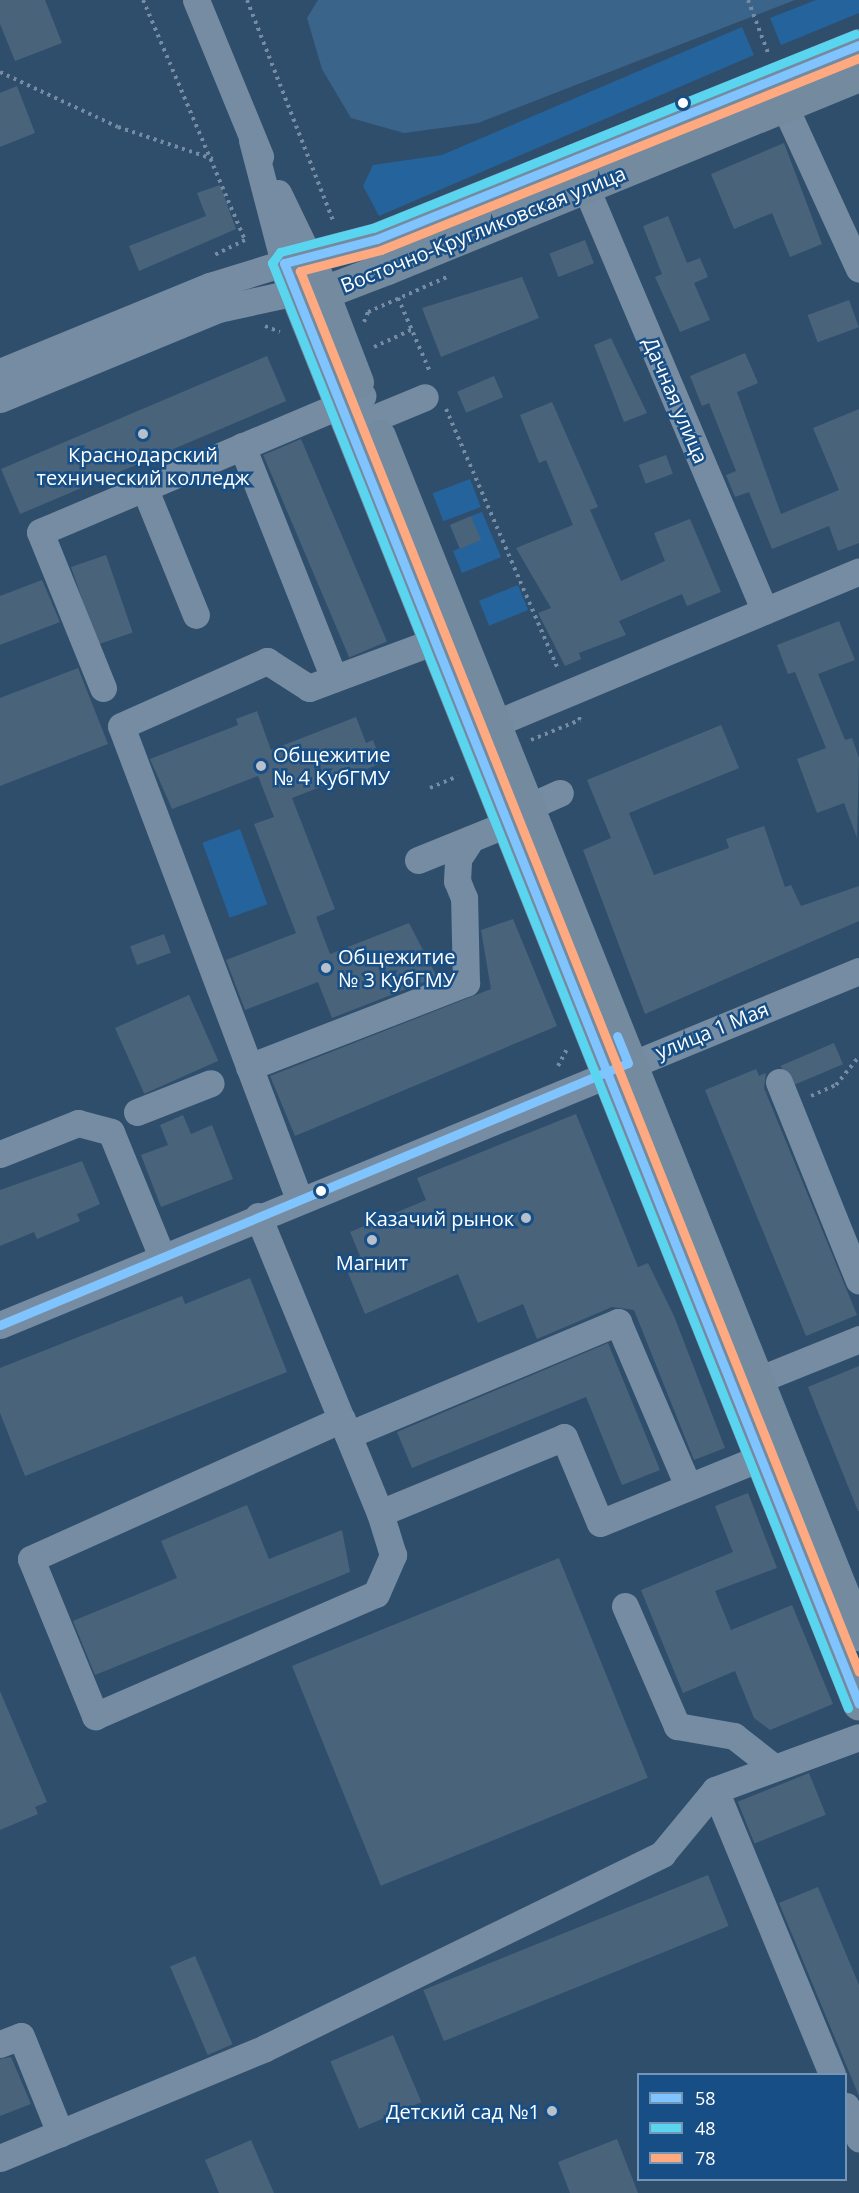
<!DOCTYPE html>
<html>
<head>
<meta charset="utf-8">
<style>
  body { margin:0 }
  #map { position:relative; width:859px; height:2193px; overflow:hidden; background:#2f4e6c; font-family:"Open Sans",sans-serif }
  div>[style] { position:absolute }
  .green>* { inset:0; background:#25639c; transform-origin:0 0 }
  .water>* { inset:0; background:#3b648b }
  .building>* { inset:0; background:#49637b; transform-origin:0 0 }
  .path>* { height:4px; margin-top:-2px; transform-origin:0; background:repeating-linear-gradient(90deg,#758ca2 0 3px,transparent 0 7.5px) }
  .minor>* { height:27px; margin:-13.5px; padding:0 13.5px; transform-origin:13.5px; border-radius:13.5px; background:#758ca2 }
  .major>* { height:33px; margin:-16.5px; padding:0 16.5px; transform-origin:16.5px; border-radius:16.5px; background:#748a9f }
  .bus-1>* { height:9px; margin:-4.5px; padding:0 4.5px; transform-origin:4.5px; border-radius:4.5px; background:#80c4ff }
  .bus-2>* { height:9px; margin:-4.5px; padding:0 4.5px; transform-origin:4.5px; border-radius:4.5px; background:#5ad5f0 }
  .bus-3>* { height:9px; margin:-4.5px; padding:0 4.5px; transform-origin:4.5px; border-radius:4.5px; background:#ffa980 }
  .dots>* { width:16px; height:16px; translate:-50% -50%; box-sizing:border-box; border:3px solid #164e85; border-radius:50% }
  span { translate:-50% -50%; white-space:nowrap; text-align:center; line-height:1.15; -webkit-text-stroke:5px #164e85; paint-order:stroke }
  .street-label { font-size:20px; color:#fff }
  .poi-label { font-size:20px; color:#fff }
  .left { translate:0 -50%; text-align:left }
  .right { translate:-100% -50%; text-align:right }
  .legend { position:absolute; left:637px; top:2073px; width:210px; height:108px; box-sizing:border-box; background:#164e85; border:2px solid #7395b6; margin:0; padding:8px 10px; list-style:none; font-size:18px; color:#fff }
  .legend li { display:flex; align-items:center; gap:12px; height:30px }
  .legend b { width:30px; border:2px solid #7395b6 }
</style>
</head>
<body>
<div id="map">
  <div class="green">
    <div style="clip-path:polygon(816px 0,859px 0,859px 13px,781px 45px,770px 18px)"></div>
    <div style="clip-path:polygon(742px 27px,754px 55px,379px 216px,363px 186px,373px 165px,442px 155px)"></div>
    <div style="left:470px;top:479px;width:30px;height:40px;rotate:69deg"></div>
    <div style="clip-path:polygon(482px 512px,501px 557px,462px 573px,453px 551px,480px 540px,471px 516px)"></div>
    <div style="left:518px;top:585px;width:27px;height:42px;rotate:68deg"></div>
    <div style="left:240px;top:829px;width:80px;height:40px;rotate:70deg"></div>
  </div>
  <div class="water">
    <div style="clip-path:polygon(318px 0,795px 0,478px 123px,404px 133px,351px 118px,322px 69px,307px 18px)"></div>
  </div>
  <div class="building">
    <div style="clip-path:polygon(0 0,45px 0,62px 43px,15px 61px,0 24px)"></div>
    <div style="clip-path:polygon(17px 86px,35px 133px,0 147px,0 93px)"></div>
    <div style="clip-path:polygon(784px 143px,822px 244px,790px 257px,772px 213px,734px 229px,711px 174px)"></div>
    <div style="clip-path:polygon(220px 185px,236px 229px,139px 271px,129px 246px,206px 216px,197px 193px)"></div>
    <div style="clip-path:polygon(668px 216px,687px 263px,700px 258px,708px 277px,694px 283px,710px 320px,680px 332px,655px 277px,662px 274px,643px 226px)"></div>
    <div style="left:585px;top:240px;width:25px;height:38px;rotate:69deg"></div>
    <div style="clip-path:polygon(522px 277px,539px 318px,441px 357px,422px 308px)"></div>
    <div style="left:849px;top:300px;width:29px;height:44px;rotate:70deg"></div>
    <div style="clip-path:polygon(611px 338px,647px 413px,624px 422px,594px 345px)"></div>
    <div style="clip-path:polygon(745px 353px,758px 383px,737px 392px,781px 514px,839px 490px,813px 428px,859px 409px,859px 543px,838px 551px,829px 526px,772px 549px,749px 492px,735px 497px,726px 475px,736px 471px,709px 403px,702px 406px,690px 376px)"></div>
    <div style="left:267px;top:356px;width:49px;height:289px;rotate:67deg"></div>
    <div style="left:494px;top:376px;width:23px;height:40px;rotate:67deg"></div>
    <div style="clip-path:polygon(552px 402px,598px 507px,590px 510px,621px 581px,665px 561px,654px 533px,690px 519px,721px 592px,687px 606px,682px 594px,619px 621px,626px 635px,579px 653px,581px 659px,565px 666px,538px 613px,551px 608px,516px 548px,573px 525px,546px 460px,539px 463px,520px 415px)"></div>
    <div style="left:301px;top:439px;width:220px;height:41px;rotate:67deg"></div>
    <div style="left:666px;top:455px;width:20px;height:29px;rotate:70deg"></div>
    <div style="left:471px;top:516px;width:26px;height:23px;rotate:67deg"></div>
    <div style="left:106px;top:555px;width:82px;height:37px;rotate:71deg"></div>
    <div style="clip-path:polygon(42px 580px,60px 622px,0 645px,0 596px)"></div>
    <div style="clip-path:polygon(839px 621px,855px 660px,818px 674px,845px 740px,852px 738px,859px 758px,857px 838px,844px 803px,817px 813px,797px 759px,826px 748px,795px 672px,788px 674px,777px 645px)"></div>
    <div style="clip-path:polygon(78px 668px,108px 744px,0 786px,0 698px)"></div>
    <div style="clip-path:polygon(257px 711px,271px 750px,356px 717px,366px 743px,373px 740px,382px 763px,292px 798px,335px 909px,316px 917px,330px 954px,409px 923px,437px 977px,332px 1018px,318px 982px,245px 1010px,226px 960px,296px 933px,254px 824px,274px 817px,258px 776px,172px 809px,150px 759px,238px 725px,236px 719px)"></div>
    <div style="clip-path:polygon(721px 725px,739px 768px,629px 813px,654px 875px,729px 848px,726px 839px,764px 826px,785px 887px,791px 885px,801px 906px,859px 886px,859px 921px,645px 1014px,583px 850px,611px 838px,587px 780px)"></div>
    <div style="clip-path:polygon(513px 919px,557px 1026px,295px 1136px,270px 1076px,491px 989px,481px 930px)"></div>
    <div style="left:164px;top:934px;width:20px;height:36px;rotate:70deg"></div>
    <div style="left:189px;top:995px;width:72px;height:81px;rotate:66deg"></div>
    <div style="left:834px;top:1043px;width:23px;height:58px;rotate:67deg"></div>
    <div style="clip-path:polygon(756px 1069px,759px 1076px,766px 1073px,764px 1088px,857px 1315px,806px 1336px,705px 1090px)"></div>
    <div style="clip-path:polygon(576px 1114px,638px 1267px,648px 1263px,674px 1316px,725px 1448px,694px 1460px,634px 1310px,612px 1307px,537px 1339px,523px 1304px,478px 1323px,458px 1274px,365px 1314px,344px 1263px,360px 1256px,350px 1232px,426px 1200px,417px 1178px)"></div>
    <div style="clip-path:polygon(183px 1115px,191px 1134px,212px 1125px,233px 1179px,161px 1207px,141px 1155px,168px 1145px,160px 1125px)"></div>
    <div style="clip-path:polygon(82px 1161px,100px 1204px,77px 1214px,80px 1221px,37px 1239px,34px 1232px,0 1246px,0 1190px)"></div>
    <div style="clip-path:polygon(250px 1278px,287px 1372px,25px 1476px,0 1413px,0 1368px,182px 1296px,185px 1304px)"></div>
    <div style="clip-path:polygon(608px 1343px,660px 1470px,622px 1485px,586px 1397px,412px 1468px,397px 1432px)"></div>
    <div style="clip-path:polygon(859px 1366px,859px 1511px,858px 1511px,808px 1387px)"></div>
    <div style="clip-path:polygon(748px 1493px,777px 1568px,715px 1591px,731px 1630px,792px 1605px,833px 1704px,770px 1730px,754px 1718px,735px 1671px,683px 1693px,641px 1590px,733px 1552px,715px 1506px)"></div>
    <div style="clip-path:polygon(247px 1505px,269px 1559px,342px 1530px,350px 1572px,95px 1675px,73px 1621px,177px 1578px,161px 1541px)"></div>
    <div style="left:559px;top:1558px;width:237px;height:288px;rotate:68deg"></div>
    <div style="clip-path:polygon(0 1691px,47px 1802px,35px 1807px,38px 1814px,0 1830px)"></div>
    <div style="left:809px;top:1773px;width:45px;height:77px;rotate:68deg"></div>
    <div style="left:708px;top:1875px;width:55px;height:307px;rotate:68deg"></div>
    <div style="clip-path:polygon(818px 1887px,859px 1985px,859px 2096px,779px 1903px)"></div>
    <div style="left:195px;top:1956px;width:96px;height:27px;rotate:67deg"></div>
    <div style="left:393px;top:2035px;width:73px;height:68px;rotate:67deg"></div>
    <div style="clip-path:polygon(11px 2057px,31px 2104px,0 2116px,0 2059px)"></div>
    <div style="clip-path:polygon(617px 2139px,638px 2193px,570px 2193px,558px 2162px)"></div>
    <div style="clip-path:polygon(251px 2140px,274px 2193px,219px 2193px,205px 2160px)"></div>
  </div>
  <div class="path">
    <div style="left:143px;top:0;width:261px;rotate:67deg"></div>
    <div style="left:245px;top:240px;width:37px;rotate:154deg"></div>
    <div style="left:247px;top:0;width:237px;rotate:68.7deg"></div>
    <div style="left:748px;top:0;width:57px;rotate:69.3deg"></div>
    <div style="left:0;top:72px;width:130px;rotate:25deg"></div>
    <div style="left:118px;top:127px;width:100px;rotate:18.6deg"></div>
    <div style="left:398px;top:298px;width:81px;rotate:66.6deg"></div>
    <div style="left:364px;top:322px;width:11px;rotate:-68deg"></div>
    <div style="left:368px;top:312px;width:86px;rotate:-23.9deg"></div>
    <div style="left:265px;top:326px;width:16px;rotate:22deg"></div>
    <div style="left:374px;top:347px;width:41px;rotate:-24.7deg"></div>
    <div style="left:446px;top:409px;width:283px;rotate:66.7deg"></div>
    <div style="left:531px;top:740px;width:53px;rotate:-22.2deg"></div>
    <div style="left:580px;top:720px;width:5px;rotate:-112deg"></div>
    <div style="left:430px;top:788px;width:30px;rotate:-23deg"></div>
    <div style="left:558px;top:1066px;width:19px;rotate:-62deg"></div>
    <div style="left:811px;top:1096px;width:27px;rotate:-24deg"></div>
    <div style="left:836px;top:1085px;width:36px;rotate:-51deg"></div>
  </div>
  <div class="minor">
    <div style="left:196px;top:0;width:169px;rotate:67.7deg"></div>
    <div style="left:784px;top:105px;width:180px;rotate:65.4deg"></div>
    <div style="left:586px;top:188px;width:459px;rotate:67.1deg"></div>
    <div style="left:278px;top:193px;width:71px;rotate:64.2deg"></div>
    <div style="left:0;top:372px;width:227px;rotate:-22.3deg"></div>
    <div style="left:210px;top:286px;width:77px;rotate:-17.3deg"></div>
    <div style="left:284px;top:263px;width:127px;rotate:-104.6deg"></div>
    <div style="left:0;top:399px;width:236px;rotate:-22.4deg"></div>
    <div style="left:218px;top:309px;width:80px;rotate:-12.3deg"></div>
    <div style="left:372px;top:419px;width:57px;rotate:-22.5deg"></div>
    <div style="left:242px;top:446px;width:250px;rotate:68.4deg"></div>
    <div style="left:144px;top:487px;width:138px;rotate:67.9deg"></div>
    <div style="left:103px;top:688px;width:168px;rotate:-112deg"></div>
    <div style="left:40px;top:532px;width:350px;rotate:-22.9deg"></div>
    <div style="left:475px;top:732px;width:416px;rotate:-22.7deg"></div>
    <div style="left:526px;top:808px;width:37px;rotate:-24deg"></div>
    <div style="left:418px;top:860px;width:96px;rotate:-22deg"></div>
    <div style="left:249px;top:1067px;width:233px;rotate:-21.2deg"></div>
    <div style="left:466px;top:983px;width:85px;rotate:-91.3deg"></div>
    <div style="left:464px;top:898px;width:18px;rotate:-112deg"></div>
    <div style="left:457px;top:881px;width:22px;rotate:-87deg"></div>
    <div style="left:458px;top:859px;width:24px;rotate:-57deg"></div>
    <div style="left:779px;top:1082px;width:214px;rotate:68.1deg"></div>
    <div style="left:137px;top:1112px;width:79px;rotate:-21.4deg"></div>
    <div style="left:0;top:1154px;width:84px;rotate:-21.7deg"></div>
    <div style="left:78px;top:1123px;width:34px;rotate:15deg"></div>
    <div style="left:111px;top:1132px;width:135px;rotate:67.8deg"></div>
    <div style="left:299px;top:1199px;width:505px;rotate:-110.62deg"></div>
    <div style="left:121px;top:726px;width:160px;rotate:-24deg"></div>
    <div style="left:267px;top:661px;width:50px;rotate:32.7deg"></div>
    <div style="left:309px;top:688px;width:155px;rotate:-20.4deg"></div>
    <div style="left:258px;top:1216px;width:321px;rotate:67.7deg"></div>
    <div style="left:380px;top:1513px;width:199px;rotate:-22.4deg"></div>
    <div style="left:564px;top:1437px;width:93px;rotate:67.3deg"></div>
    <div style="left:600px;top:1523px;width:170px;rotate:-22.1deg"></div>
    <div style="left:0;top:1325px;width:929px;rotate:-22.4deg"></div>
    <div style="left:738px;top:1388px;width:131px;rotate:-22deg"></div>
    <div style="left:342px;top:1419px;width:341px;rotate:155.8deg"></div>
    <div style="left:31px;top:1559px;width:170px;rotate:67.8deg"></div>
    <div style="left:95px;top:1716px;width:306px;rotate:-23.5deg"></div>
    <div style="left:376px;top:1594px;width:43px;rotate:-66.4deg"></div>
    <div style="left:393px;top:1555px;width:44px;rotate:-107.2deg"></div>
    <div style="left:348px;top:1435px;width:293px;rotate:-22.7deg"></div>
    <div style="left:618px;top:1322px;width:178px;rotate:66.9deg"></div>
    <div style="left:625px;top:1606px;width:131px;rotate:66.6deg"></div>
    <div style="left:677px;top:1726px;width:58px;rotate:10deg"></div>
    <div style="left:734px;top:1736px;width:47px;rotate:38.1deg"></div>
    <div style="left:715px;top:1790px;width:307px;rotate:67.6deg"></div>
    <div style="left:0;top:2044px;width:22px;rotate:-21deg"></div>
    <div style="left:21px;top:2036px;width:105px;rotate:68.1deg"></div>
    <div style="left:846px;top:2106px;width:35px;rotate:68deg"></div>
    <div style="left:0;top:2158px;width:287px;rotate:-22.5deg"></div>
    <div style="left:265px;top:2048px;width:442px;rotate:-26deg"></div>
    <div style="left:662px;top:1854px;width:83px;rotate:-50.4deg"></div>
    <div style="left:715px;top:1790px;width:153px;rotate:-20.2deg"></div>
  </div>
  <div class="major">
    <div style="left:859px;top:45px;width:520px;rotate:158.08deg"></div>
    <div style="left:377px;top:239px;width:96px;rotate:165.5deg"></div>
    <div style="left:284px;top:263px;width:1551px;rotate:68.25deg"></div>
    <div style="left:309px;top:257px;width:134px;rotate:69deg"></div>
    <div style="left:304px;top:292px;width:20px"></div>
    <div style="left:324px;top:292px;width:67px;rotate:-20.9deg"></div>
    <div style="left:387px;top:268px;width:510px;rotate:-22.24deg"></div>
    <div style="left:379px;top:436px;width:1291px;rotate:68.17deg"></div>
  </div>
  <div class="bus-1">
    <div style="left:859px;top:45px;width:520px;rotate:158.08deg"></div>
    <div style="left:377px;top:239px;width:96px;rotate:165.5deg"></div>
    <div style="left:284px;top:263px;width:1551px;rotate:68.25deg"></div>
    <div style="left:0;top:1325px;width:680px;rotate:-22.65deg"></div>
    <div style="left:628px;top:1063px;width:29px;rotate:-112deg"></div>
  </div>
  <div class="bus-2">
    <div style="left:848px;top:1708px;width:1556px;rotate:-111.73deg"></div>
    <div style="left:272px;top:263px;width:14px;rotate:-54deg"></div>
    <div style="left:280px;top:252px;width:96px;rotate:-14.5deg"></div>
    <div style="left:373px;top:228px;width:520px;rotate:-21.92deg"></div>
  </div>
  <div class="bus-3">
    <div style="left:859px;top:58px;width:515px;rotate:158.12deg"></div>
    <div style="left:381px;top:250px;width:84px;rotate:165.5deg"></div>
    <div style="left:300px;top:271px;width:1508px;rotate:68.25deg"></div>
  </div>
  <div class="dots">
    <div style="left:683px;top:103px;background:#fff"></div>
    <div style="left:143px;top:434px;background:#b6c1cc"></div>
    <div style="left:261px;top:766px;background:#b6c1cc"></div>
    <div style="left:326px;top:968px;background:#b6c1cc"></div>
    <div style="left:321px;top:1191px;background:#fff"></div>
    <div style="left:526px;top:1218px;background:#b6c1cc"></div>
    <div style="left:372px;top:1240px;background:#b6c1cc"></div>
    <div style="left:552px;top:2111px;background:#b6c1cc"></div>
  </div>
  <div class="street-label">
    <span style="left:483px;top:229px;rotate:-22deg">Восточно-Кругликовская улица</span>
    <span style="left:676px;top:400px;rotate:67deg">Дачная улица</span>
    <span style="left:712px;top:1030px;rotate:-22deg">улица 1 Мая</span>
  </div>
  <div class="poi-label">
    <span style="left:143px;top:466px">Краснодарский<br>технический колледж</span>
    <span class="left" style="left:273px;top:766px">Общежитие<br>№ 4 КубГМУ</span>
    <span class="left" style="left:338px;top:968px">Общежитие<br>№ 3 КубГМУ</span>
    <span class="right" style="left:514px;top:1218px">Казачий рынок</span>
    <span style="left:372px;top:1262px">Магнит</span>
    <span class="right" style="left:540px;top:2111px">Детский сад №1</span>
  </div>
  <ul class="legend">
  <li><b style="height:8px;background:#80c4ff"></b>58</li>
  <li><b style="height:8px;background:#5ad5f0"></b>48</li>
  <li><b style="height:8px;background:#ffa980"></b>78</li>
  </ul>
</div>
</body>
</html>
